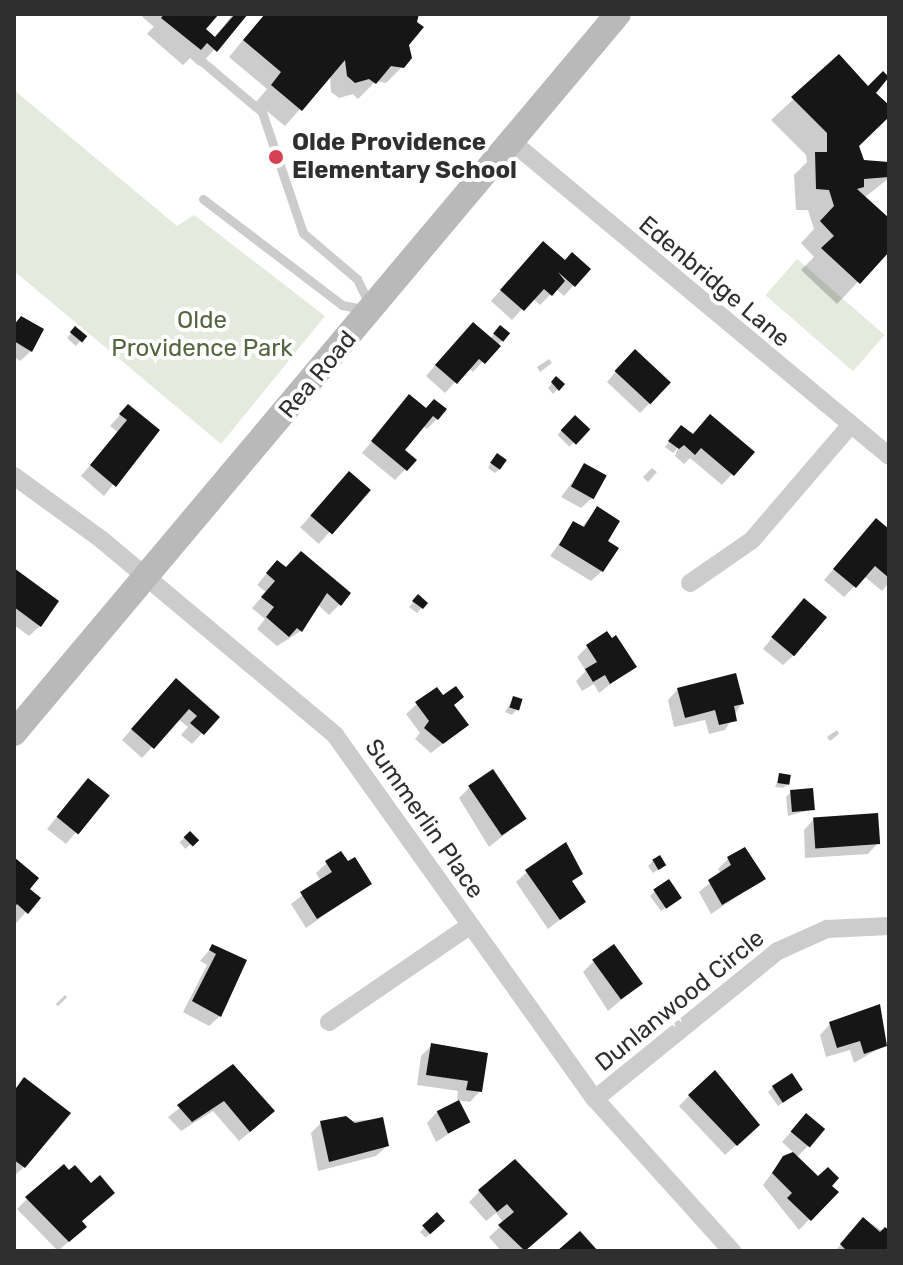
<!DOCTYPE html>
<html>
<head>
<meta charset="utf-8">
<style>
  body { margin:0 }
  #map { position:relative; width:903px; height:1265px; overflow:hidden; background:#fff; font-family:Rubik,sans-serif }
  div>[style] { position:absolute }
  .green>* { inset:0; background:#e5eade; transform-origin:0 0 }
  .shadow>* { inset:0; background:#0003; transform-origin:0 0 }
  .building>* { inset:0; background:#161616; transform-origin:0 0 }
  .service>* { height:9px; margin:-4.5px; padding:0 4.5px; transform-origin:4.5px; border-radius:4.5px; background:#ccc }
  .minor>* { height:18px; margin:-9px; padding:0 9px; transform-origin:9px; border-radius:9px; background:#ccc }
  .secondary>* { height:26px; margin:-13px; padding:0 13px; transform-origin:13px; border-radius:13px; background:#b9b9b9 }
  .dots>* { width:22px; height:22px; translate:-50% -50%; box-sizing:border-box; border:4px solid #fff; border-radius:50% }
  span { translate:-50% -50%; white-space:nowrap; text-align:center; line-height:1.15; -webkit-text-stroke:8px #fff; paint-order:stroke }
  .poi-label { font-size:24px; color:#2f2f2f; font-weight:700 }
  .left { translate:0 -50%; text-align:left }
  .street-label { font-size:24px; color:#2f2f2f }
  .park-label { font-size:24px; color:#536640 }
  .frame { position:absolute; inset:0; border:16px solid #2f2f2f; pointer-events:none }
</style>
</head>
<body>
<div id="map">
  <div class="green">
    <div style="clip-path:polygon(14px 90px,177px 226px,194px 215px,325px 316px,221px 444px,14px 271px)"></div>
    <div style="left:797px;top:259px;width:116px;height:48px;rotate:41deg"></div>
  </div>
  <div class="shadow">
    <div style="clip-path:polygon(144px 14px,216px 14px,203px 30px,213px 39px,233px 14px,247px 14px,199px 66px,190px 58px,183px 65px,147px 34px,156px 24px)"></div>
    <div style="clip-path:polygon(265px 14px,416px 14px,403px 66px,386px 83px,376px 81px,358px 99px,353px 94px,339px 98px,331px 92px,330px 75px,285px 126px,256px 102px,267px 89px,229px 57px)"></div>
    <div style="clip-path:polygon(839px 57px,889px 107px,889px 114px,857px 146px,862px 162px,889px 164px,889px 178px,864px 198px,889px 220px,889px 249px,837px 304px,801px 270px,814px 257px,801px 243px,814px 229px,808px 210px,796px 210px,794px 175px,807px 162px,806px 155px,771px 120px)"></div>
    <div style="clip-path:polygon(543px 243px,574px 285px,564px 296px,556px 289px,540px 305px,532px 298px,512px 320px,491px 301px)"></div>
    <div style="clip-path:polygon(14px 326px,31px 351px,20px 361px,14px 357px)"></div>
    <div style="clip-path:polygon(500px 327px,508px 334px,473px 372px,468px 368px,445px 393px,426px 376px,462px 335px,490px 339px)"></div>
    <div style="left:75px;top:329px;width:12px;height:12px;rotate:42deg"></div>
    <div style="clip-path:polygon(549px 359px,552px 363px,540px 372px,537px 367px)"></div>
    <div style="clip-path:polygon(624px 362px,651px 402px,640px 413px,607px 382px)"></div>
    <div style="clip-path:polygon(556px 378px,562px 384px,553px 394px,548px 388px)"></div>
    <div style="clip-path:polygon(410px 397px,437px 419px,427px 429px,423px 426px,402px 450px,414px 460px,395px 480px,362px 453px)"></div>
    <div style="clip-path:polygon(128px 406px,157px 430px,104px 496px,81px 476px,118px 432px,110px 426px)"></div>
    <div style="left:575px;top:417px;width:17px;height:25px;rotate:45deg"></div>
    <div style="clip-path:polygon(677px 432px,752px 452px,722px 485px,690px 458px,684px 464px,675px 456px,679px 446px,673px 453px,665px 447px)"></div>
    <div style="clip-path:polygon(493px 460px,500px 468px,495px 473px,488px 468px)"></div>
    <div style="clip-path:polygon(585px 465px,592px 498px,581px 508px,561px 497px)"></div>
    <div style="clip-path:polygon(652px 468px,657px 472px,648px 482px,643px 477px)"></div>
    <div style="left:349px;top:473px;width:25px;height:73px;rotate:42deg"></div>
    <div style="clip-path:polygon(597px 509px,602px 571px,591px 581px,550px 556px,574px 523px,581px 528px)"></div>
    <div style="clip-path:polygon(866px 532px,889px 532px,889px 583px,882px 591px,864px 576px,844px 597px,824px 580px)"></div>
    <div style="clip-path:polygon(301px 553px,340px 604px,329px 615px,317px 604px,301px 631px,277px 646px,257px 629px,265px 619px,252px 608px,266px 592px,257px 585px,267px 573px,286px 569px)"></div>
    <div style="clip-path:polygon(14px 571px,40px 626px,29px 636px,14px 625px)"></div>
    <div style="clip-path:polygon(414px 601px,426px 603px,417px 613px,409px 607px)"></div>
    <div style="clip-path:polygon(794px 611px,794px 655px,783px 665px,763px 649px)"></div>
    <div style="clip-path:polygon(587px 647px,634px 666px,599px 693px,594px 684px,582px 691px,576px 681px,586px 671px,577px 657px)"></div>
    <div style="clip-path:polygon(678px 689px,742px 703px,725px 730px,709px 734px,705px 720px,674px 727px,668px 700px)"></div>
    <div style="clip-path:polygon(166px 691px,217px 717px,192px 744px,181px 735px,188px 727px,178px 719px,142px 758px,122px 740px)"></div>
    <div style="clip-path:polygon(513px 698px,516px 710px,512px 715px,505px 712px)"></div>
    <div style="clip-path:polygon(417px 704px,452px 706px,466px 725px,431px 753px,415px 739px,420px 733px,406px 714px)"></div>
    <div style="clip-path:polygon(837px 730px,839px 734px,830px 741px,827px 737px)"></div>
    <div style="clip-path:polygon(780px 775px,788px 784px,783px 788px,775px 787px)"></div>
    <div style="clip-path:polygon(470px 787px,524px 819px,489px 847px,459px 798px)"></div>
    <div style="clip-path:polygon(78px 791px,107px 796px,66px 844px,47px 829px)"></div>
    <div style="clip-path:polygon(791px 792px,813px 809px,788px 816px,786px 797px)"></div>
    <div style="clip-path:polygon(814px 819px,878px 843px,868px 854px,805px 858px,804px 830px)"></div>
    <div style="left:190px;top:833px;width:9px;height:14px;rotate:49deg"></div>
    <div style="clip-path:polygon(728px 859px,763px 879px,711px 914px,699px 892px,721px 874px,718px 869px)"></div>
    <div style="clip-path:polygon(653px 861px,659px 869px,653px 873px,648px 866px)"></div>
    <div style="clip-path:polygon(14px 862px,27px 889px,26px 912px,16px 923px)"></div>
    <div style="clip-path:polygon(327px 863px,369px 884px,306px 928px,291px 904px,321px 881px,316px 873px)"></div>
    <div style="clip-path:polygon(527px 872px,580px 873px,570px 883px,583px 902px,548px 929px,516px 882px)"></div>
    <div style="clip-path:polygon(655px 891px,674px 902px,661px 911px,650px 896px)"></div>
    <div style="clip-path:polygon(213px 946px,244px 961px,220px 1016px,209px 1026px,183px 1012px,207px 965px,200px 961px)"></div>
    <div style="clip-path:polygon(593px 962px,640px 984px,608px 1011px,583px 972px)"></div>
    <div style="left:65px;top:995px;width:3px;height:13px;rotate:45deg"></div>
    <div style="clip-path:polygon(830px 1024px,885px 1045px,854px 1063px,850px 1050px,826px 1057px,820px 1035px)"></div>
    <div style="clip-path:polygon(432px 1045px,480px 1091px,470px 1102px,457px 1100px,458px 1091px,417px 1085px,421px 1056px)"></div>
    <div style="clip-path:polygon(233px 1067px,262px 1122px,239px 1141px,213px 1111px,181px 1131px,168px 1117px)"></div>
    <div style="clip-path:polygon(24px 1080px,24px 1167px,14px 1176px,14px 1090px)"></div>
    <div style="clip-path:polygon(773px 1087px,801px 1090px,778px 1106px,768px 1092px)"></div>
    <div style="clip-path:polygon(689px 1096px,747px 1135px,725px 1155px,679px 1106px)"></div>
    <div style="clip-path:polygon(437px 1112px,467px 1122px,436px 1142px,427px 1123px)"></div>
    <div style="clip-path:polygon(382px 1119px,387px 1146px,376px 1156px,318px 1171px,311px 1133px,321px 1123px)"></div>
    <div style="clip-path:polygon(796px 1126px,808px 1146px,796px 1158px,836px 1192px,799px 1230px,763px 1185px,784px 1157px,794px 1153px,782px 1142px)"></div>
    <div style="clip-path:polygon(480px 1191px,555px 1225px,524px 1251px,501px 1251px,489px 1237px,504px 1223px,496px 1213px,486px 1221px,469px 1202px)"></div>
    <div style="clip-path:polygon(27px 1199px,80px 1222px,74px 1237px,58px 1251px,17px 1209px)"></div>
    <div style="left:437px;top:1215px;width:8px;height:24px;rotate:45deg"></div>
    <div style="clip-path:polygon(864px 1219px,889px 1235px,888px 1251px,835px 1251px)"></div>
  </div>
  <div class="building">
    <div style="clip-path:polygon(164px 14px,219px 14px,206px 29px,215px 37px,235px 14px,248px 14px,217px 52px,207px 43px,201px 50px,161px 18px)"></div>
    <div style="clip-path:polygon(265px 14px,419px 14px,417px 22px,424px 27px,409px 45px,412px 58px,404px 68px,391px 66px,376px 84px,369px 79px,355px 83px,347px 76px,345px 60px,302px 111px,271px 85px,281px 72px,243px 40px)"></div>
    <div style="clip-path:polygon(839px 54px,868px 86px,883px 71px,889px 77px,876px 93px,889px 105px,889px 117px,859px 146px,864px 160px,889px 162px,889px 177px,864px 179px,864px 187px,857px 189px,889px 218px,889px 252px,860px 284px,821px 248px,834px 236px,820px 221px,834px 206px,829px 190px,816px 189px,815px 152px,827px 152px,827px 133px,791px 97px)"></div>
    <div style="clip-path:polygon(543px 241px,565px 260px,572px 252px,591px 269px,575px 287px,558px 272px,565px 281px,552px 296px,544px 289px,524px 311px,500px 290px)"></div>
    <div style="clip-path:polygon(21px 316px,44px 329px,32px 352px,14px 341px,14px 325px)"></div>
    <div style="clip-path:polygon(473px 322px,501px 346px,485px 364px,479px 359px,457px 384px,435px 365px)"></div>
    <div style="left:500px;top:325px;width:13px;height:11px;rotate:39deg"></div>
    <div style="left:75px;top:326px;width:16px;height:8px;rotate:40deg"></div>
    <div style="left:635px;top:349px;width:49px;height:30px;rotate:43deg"></div>
    <div style="clip-path:polygon(556px 376px,565px 384px,559px 391px,551px 382px)"></div>
    <div style="clip-path:polygon(409px 394px,426px 408px,434px 399px,447px 409px,438px 420px,433px 416px,405px 450px,417px 460px,407px 471px,371px 441px)"></div>
    <div style="clip-path:polygon(128px 404px,160px 430px,116px 487px,90px 465px,127px 420px,119px 414px)"></div>
    <div style="clip-path:polygon(710px 414px,755px 452px,734px 476px,701px 448px,695px 455px,684px 445px,679px 449px,668px 441px,681px 425px,693px 434px)"></div>
    <div style="left:575px;top:415px;width:21px;height:21px;rotate:43deg"></div>
    <div style="left:497px;top:453px;width:12px;height:12px;rotate:35deg"></div>
    <div style="left:584px;top:463px;width:26px;height:27px;rotate:29deg"></div>
    <div style="left:349px;top:471px;width:29px;height:59px;rotate:41deg"></div>
    <div style="clip-path:polygon(597px 506px,620px 521px,608px 541px,619px 548px,603px 572px,559px 545px,573px 521px,584px 527px)"></div>
    <div style="clip-path:polygon(876px 518px,889px 529px,889px 578px,875px 566px,856px 588px,833px 569px)"></div>
    <div style="clip-path:polygon(301px 551px,351px 593px,341px 606px,327px 593px,302px 632px,297px 628px,289px 637px,266px 617px,274px 607px,261px 597px,275px 581px,266px 573px,277px 560px,286px 567px)"></div>
    <div style="clip-path:polygon(14px 568px,59px 601px,41px 627px,14px 607px)"></div>
    <div style="clip-path:polygon(418px 594px,428px 603px,423px 609px,412px 601px)"></div>
    <div style="left:804px;top:598px;width:30px;height:51px;rotate:40deg"></div>
    <div style="clip-path:polygon(607px 631px,612px 638px,616px 635px,637px 667px,610px 684px,605px 675px,593px 682px,585px 669px,597px 662px,586px 645px)"></div>
    <div style="clip-path:polygon(736px 673px,744px 704px,734px 706px,737px 721px,719px 725px,715px 710px,685px 718px,677px 688px)"></div>
    <div style="clip-path:polygon(176px 678px,220px 717px,204px 735px,190px 723px,197px 716px,189px 709px,154px 749px,131px 729px)"></div>
    <div style="clip-path:polygon(456px 686px,464px 697px,454px 705px,469px 725px,443px 744px,424px 728px,429px 721px,415px 702px,437px 687px,443px 695px)"></div>
    <div style="left:513px;top:696px;width:10px;height:12px;rotate:17deg"></div>
    <div style="left:493px;top:769px;width:60px;height:30px;rotate:56deg"></div>
    <div style="left:779px;top:773px;width:12px;height:10px;rotate:9deg"></div>
    <div style="left:88px;top:778px;width:28px;height:50px;rotate:39deg"></div>
    <div style="left:813px;top:788px;width:22px;height:23px;rotate:85deg"></div>
    <div style="left:878px;top:813px;width:31px;height:65px;rotate:86deg"></div>
    <div style="left:190px;top:831px;width:13px;height:9px;rotate:45deg"></div>
    <div style="clip-path:polygon(566px 842px,583px 874px,572px 881px,586px 902px,560px 920px,525px 870px)"></div>
    <div style="clip-path:polygon(745px 847px,766px 879px,722px 905px,708px 880px,731px 865px,727px 857px)"></div>
    <div style="clip-path:polygon(341px 851px,348px 861px,355px 857px,372px 884px,317px 919px,300px 892px,332px 872px,325px 861px)"></div>
    <div style="left:660px;top:855px;width:12px;height:9px;rotate:59deg"></div>
    <div style="clip-path:polygon(14px 857px,39px 878px,30px 889px,41px 898px,28px 914px,17px 904px,14px 908px)"></div>
    <div style="left:669px;top:879px;width:23px;height:19px;rotate:56deg"></div>
    <div style="clip-path:polygon(212px 944px,247px 960px,221px 1017px,192px 1001px,216px 954px,209px 950px)"></div>
    <div style="left:614px;top:944px;width:49px;height:27px;rotate:54deg"></div>
    <div style="clip-path:polygon(880px 1004px,887px 1046px,864px 1054px,860px 1041px,837px 1048px,829px 1022px)"></div>
    <div style="clip-path:polygon(431px 1043px,488px 1053px,482px 1092px,466px 1090px,468px 1081px,426px 1075px)"></div>
    <div style="clip-path:polygon(233px 1064px,275px 1111px,250px 1132px,224px 1101px,192px 1122px,177px 1105px)"></div>
    <div style="clip-path:polygon(715px 1070px,760px 1125px,737px 1146px,688px 1095px)"></div>
    <div style="left:792px;top:1073px;width:20px;height:24px;rotate:57deg"></div>
    <div style="clip-path:polygon(24px 1077px,71px 1113px,25px 1168px,14px 1160px,14px 1091px)"></div>
    <div style="left:459px;top:1100px;width:25px;height:25px;rotate:63deg"></div>
    <div style="left:806px;top:1113px;width:25px;height:24px;rotate:40deg"></div>
    <div style="clip-path:polygon(346px 1116px,355px 1123px,383px 1117px,389px 1146px,329px 1162px,320px 1121px)"></div>
    <div style="clip-path:polygon(793px 1152px,818px 1176px,828px 1167px,839px 1178px,832px 1186px,839px 1192px,811px 1221px,787px 1198px,792px 1193px,772px 1173px,783px 1156px)"></div>
    <div style="clip-path:polygon(515px 1159px,568px 1214px,525px 1251px,498px 1225px,514px 1212px,507px 1204px,497px 1212px,478px 1190px)"></div>
    <div style="clip-path:polygon(64px 1164px,69px 1170px,75px 1165px,91px 1183px,100px 1175px,115px 1193px,82px 1221px,87px 1227px,69px 1242px,25px 1197px)"></div>
    <div style="left:437px;top:1212px;width:12px;height:20px;rotate:48deg"></div>
    <div style="clip-path:polygon(863px 1217px,880px 1232px,885px 1227px,889px 1230px,889px 1251px,847px 1251px,840px 1244px)"></div>
    <div style="clip-path:polygon(580px 1231px,598px 1251px,557px 1251px)"></div>
  </div>
  <div class="service">
    <div style="left:146px;top:14px;width:152px;rotate:40.2deg"></div>
    <div style="left:262px;top:112px;width:128px;rotate:71.3deg"></div>
    <div style="left:303px;top:233px;width:71px;rotate:40.4deg"></div>
    <div style="left:357px;top:279px;width:28px;rotate:64deg"></div>
    <div style="left:203px;top:199px;width:175px;rotate:37.3deg"></div>
    <div style="left:342px;top:305px;width:21px;rotate:11deg"></div>
  </div>
  <div class="minor">
    <div style="left:511px;top:141px;width:492px;rotate:39.8deg"></div>
    <div style="left:14px;top:476px;width:109px;rotate:36deg"></div>
    <div style="left:102px;top:540px;width:304px;rotate:39.9deg"></div>
    <div style="left:335px;top:735px;width:447px;rotate:54.5deg"></div>
    <div style="left:595px;top:1099px;width:205px;rotate:48deg"></div>
    <div style="left:690px;top:583px;width:75px;rotate:-34.7deg"></div>
    <div style="left:752px;top:540px;width:149px;rotate:-49.4deg"></div>
    <div style="left:329px;top:1022px;width:170px;rotate:-34.4deg"></div>
    <div style="left:595px;top:1099px;width:235px;rotate:-39deg"></div>
    <div style="left:778px;top:951px;width:54px;rotate:-24.2deg"></div>
    <div style="left:827px;top:929px;width:62px;rotate:-2.8deg"></div>
  </div>
  <div class="secondary">
    <div style="left:14px;top:733px;width:939px;rotate:-49.97deg"></div>
  </div>
  <div class="dots">
    <div style="left:276px;top:157px;background:#d54151"></div>
  </div>
  <div class="poi-label">
    <span class="left" style="left:292px;top:157px">Olde Providence<br>Elementary School</span>
  </div>
  <div class="street-label">
    <span style="left:714px;top:282px;rotate:40deg">Edenbridge Lane</span>
    <span style="left:318px;top:375px;rotate:-50deg">Rea Road</span>
    <span style="left:424px;top:819px;rotate:55deg">Summerlin Place</span>
    <span style="left:680px;top:1001px;rotate:-39deg">Dunlanwood Circle</span>
  </div>
  <div class="park-label">
    <span style="left:202px;top:335px">Olde<br>Providence Park</span>
  </div>
  <div class="frame"></div>
</div>
</body>
</html>
